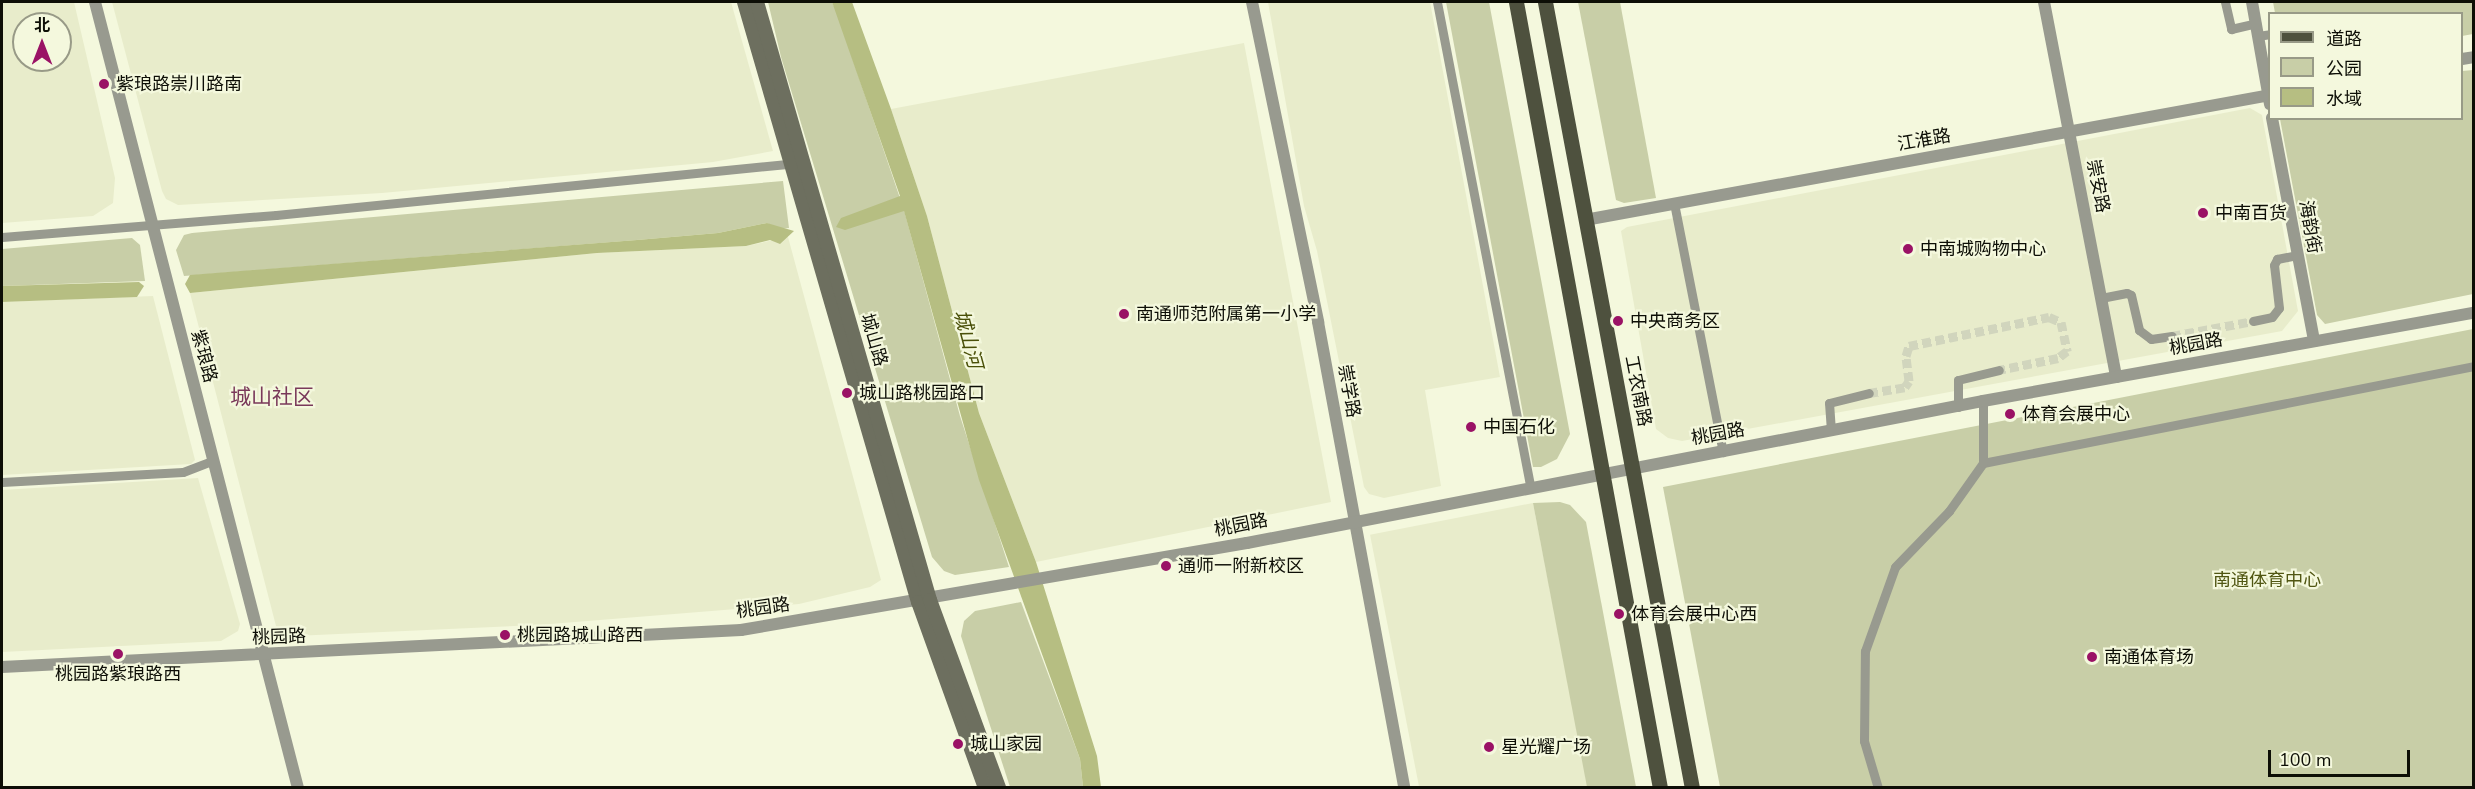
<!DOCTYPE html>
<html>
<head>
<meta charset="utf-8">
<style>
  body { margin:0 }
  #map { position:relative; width:2475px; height:789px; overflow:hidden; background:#f4f8dd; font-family:"Nunito Sans","Noto Sans SC",sans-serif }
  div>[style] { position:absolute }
  .built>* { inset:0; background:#e8eccb; transform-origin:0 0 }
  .green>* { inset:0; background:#c8cea7 }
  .water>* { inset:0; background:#b6be82 }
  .minor-tunnel>* { height:9px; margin-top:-4.5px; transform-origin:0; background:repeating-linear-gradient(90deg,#d1d5bd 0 9px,transparent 0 13.5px) }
  .minor>* { height:9px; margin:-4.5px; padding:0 4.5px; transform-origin:4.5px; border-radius:4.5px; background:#989a8f }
  .tertiary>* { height:12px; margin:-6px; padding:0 6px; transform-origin:6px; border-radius:6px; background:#989a8f }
  .secondary>* { height:14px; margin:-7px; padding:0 7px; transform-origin:7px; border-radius:7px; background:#6d6f5f }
  .primary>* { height:15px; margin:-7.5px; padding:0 7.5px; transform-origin:7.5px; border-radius:7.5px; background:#4e513e }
  .dots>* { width:16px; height:16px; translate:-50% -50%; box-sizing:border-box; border:3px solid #f4f8dd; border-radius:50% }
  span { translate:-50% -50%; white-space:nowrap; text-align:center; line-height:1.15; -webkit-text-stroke:4.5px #f4f8dd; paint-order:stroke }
  .poi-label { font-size:18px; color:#0d0e06 }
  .left { translate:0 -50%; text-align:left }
  .street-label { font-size:18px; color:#0d0e06 }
  .park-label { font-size:18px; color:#505612 }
  .water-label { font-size:20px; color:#4a5009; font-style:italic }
  .quarter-label { font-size:21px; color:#7a395a }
  .frame { position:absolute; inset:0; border:3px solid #0d0e06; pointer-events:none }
  .legend { position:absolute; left:2268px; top:12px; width:195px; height:108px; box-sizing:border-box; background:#f4f8dd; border:2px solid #989a87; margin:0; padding:8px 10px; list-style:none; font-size:18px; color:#0d0e06 }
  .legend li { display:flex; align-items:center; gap:12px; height:30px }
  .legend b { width:30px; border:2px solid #989a87 }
  .north { position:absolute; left:12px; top:12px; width:60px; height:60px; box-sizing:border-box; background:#f4f8dd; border:2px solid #989a87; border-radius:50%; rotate:0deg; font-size:16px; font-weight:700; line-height:24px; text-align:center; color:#0d0e06 }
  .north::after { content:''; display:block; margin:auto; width:21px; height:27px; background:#9a1265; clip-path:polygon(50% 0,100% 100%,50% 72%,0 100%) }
  .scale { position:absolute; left:2268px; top:750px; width:142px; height:27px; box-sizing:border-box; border:3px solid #0d0e06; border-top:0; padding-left:8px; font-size:18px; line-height:21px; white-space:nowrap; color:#0d0e06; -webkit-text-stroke:4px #f4f8dd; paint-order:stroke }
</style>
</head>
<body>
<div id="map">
  <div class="built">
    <div style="clip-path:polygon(evenodd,2px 2px,74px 2px,115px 178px,113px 203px,93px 216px,2px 223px,2px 2px,24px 24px,60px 24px,60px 60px,24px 60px,24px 24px)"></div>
    <div style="clip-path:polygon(112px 2px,731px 2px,773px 151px,713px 162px,382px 193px,178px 205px,166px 199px,162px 191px)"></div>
    <div style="clip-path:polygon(1268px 2px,1430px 2px,1500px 377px,1425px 390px,1441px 486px,1384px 498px,1369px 494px,1364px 487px,1317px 251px,1304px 206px)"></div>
    <div style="clip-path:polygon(1244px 43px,1331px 502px,1036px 562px,979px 413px,927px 216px,891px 109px)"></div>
    <div style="clip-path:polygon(2250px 108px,2262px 115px,2298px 311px,2282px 331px,1682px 441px,1668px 438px,1656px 429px,1621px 231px,1627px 227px)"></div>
    <div style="clip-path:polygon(788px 237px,881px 580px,870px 587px,799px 604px,538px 625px,294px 636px,276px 626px,190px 293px,597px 253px,746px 246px)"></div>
    <div style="clip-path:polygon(153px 296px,195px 460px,191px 464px,2px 475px,2px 302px)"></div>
    <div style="clip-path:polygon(198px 478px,240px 624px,238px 631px,221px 641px,2px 652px,2px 490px)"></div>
    <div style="left:1533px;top:503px;width:289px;height:166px;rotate:79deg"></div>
  </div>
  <div class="green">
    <div style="clip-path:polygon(768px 2px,832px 2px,837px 13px,904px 210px,960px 416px,1009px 567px,955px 575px,944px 571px,932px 557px,781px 57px)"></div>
    <div style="clip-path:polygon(1446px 2px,1489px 2px,1570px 434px,1557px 459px,1541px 467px,1533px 467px)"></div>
    <div style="clip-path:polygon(1578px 2px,1620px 2px,1656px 198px,1624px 203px,1616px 200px)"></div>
    <div style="clip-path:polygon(2273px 2px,2473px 2px,2473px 34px,2462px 36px,2462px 14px,2275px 13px)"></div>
    <div style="clip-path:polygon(2473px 70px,2473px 294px,2325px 324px,2317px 315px,2280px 119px,2462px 118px,2462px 71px)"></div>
    <div style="clip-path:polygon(783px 181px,789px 228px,778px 229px,767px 223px,718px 233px,637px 240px,184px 276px,176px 250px,184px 235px,192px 233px)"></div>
    <div style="clip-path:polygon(132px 238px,140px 245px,145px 281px,2px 286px,2px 249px)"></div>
    <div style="clip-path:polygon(2473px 329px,2473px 787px,1720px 787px,1663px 487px)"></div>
    <div style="clip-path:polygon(1560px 502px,1570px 505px,1586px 522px,1636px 787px,1587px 787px,1533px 503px)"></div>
    <div style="clip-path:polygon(1021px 602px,1080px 759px,1083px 787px,1010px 787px,961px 636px,964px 621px,975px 611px)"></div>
  </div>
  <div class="water">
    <div style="clip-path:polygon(832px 2px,852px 2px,891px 109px,927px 216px,979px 413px,1036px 562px,1097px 756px,1101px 787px,1083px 787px,1080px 759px,979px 480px,904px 211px,845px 230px,836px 227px,841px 218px,900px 196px)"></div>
    <div style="clip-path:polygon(767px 223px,794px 231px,780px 244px,770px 240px,746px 246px,597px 253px,190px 293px,185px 284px,190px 275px,637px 240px,718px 233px)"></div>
    <div style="clip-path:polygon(139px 282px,144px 286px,137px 297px,2px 302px,2px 286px)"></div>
  </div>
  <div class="minor-tunnel">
    <div style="left:2172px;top:336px;width:82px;rotate:-10.5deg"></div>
    <div style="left:1869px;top:393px;width:36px;rotate:-9deg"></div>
    <div style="left:1905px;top:387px;width:7px;rotate:-56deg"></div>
    <div style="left:1909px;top:381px;width:25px;rotate:-97deg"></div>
    <div style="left:1906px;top:356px;width:10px;rotate:-73deg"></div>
    <div style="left:1909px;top:346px;width:143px;rotate:-11.7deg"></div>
    <div style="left:2049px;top:317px;width:13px;rotate:23deg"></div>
    <div style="left:2061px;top:322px;width:30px;rotate:78deg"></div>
    <div style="left:2067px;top:351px;width:11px;rotate:142deg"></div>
    <div style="left:2058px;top:358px;width:60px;rotate:168.5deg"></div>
  </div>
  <div class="minor">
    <div style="left:1437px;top:2px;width:494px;rotate:79.1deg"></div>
    <div style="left:2225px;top:2px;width:28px;rotate:77deg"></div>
    <div style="left:2231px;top:29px;width:26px;rotate:-13deg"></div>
    <div style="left:2258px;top:36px;width:12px;rotate:-9deg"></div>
    <div style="left:1674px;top:203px;width:254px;rotate:78.9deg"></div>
    <div style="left:2px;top:237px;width:275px;rotate:-4.6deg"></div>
    <div style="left:276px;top:215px;width:524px;rotate:-5.7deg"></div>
    <div style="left:2101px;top:298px;width:26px;rotate:-11deg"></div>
    <div style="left:2127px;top:293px;width:4px;rotate:27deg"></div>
    <div style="left:2131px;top:295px;width:36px;rotate:77deg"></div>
    <div style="left:2139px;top:330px;width:15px;rotate:37deg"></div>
    <div style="left:2151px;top:339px;width:21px;rotate:-8deg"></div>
    <div style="left:2253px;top:321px;width:19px;rotate:-12deg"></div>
    <div style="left:2272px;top:317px;width:11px;rotate:-52deg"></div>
    <div style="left:2279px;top:308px;width:43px;rotate:-96.6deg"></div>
    <div style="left:2274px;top:265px;width:7px;rotate:-63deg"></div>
    <div style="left:2277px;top:259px;width:20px;rotate:-11deg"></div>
    <div style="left:1958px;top:407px;width:27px;rotate:-90deg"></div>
    <div style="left:1958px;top:380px;width:42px;rotate:-13.7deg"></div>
    <div style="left:1831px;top:431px;width:28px;rotate:-94deg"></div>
    <div style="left:1829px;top:403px;width:41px;rotate:-14deg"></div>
    <div style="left:1983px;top:463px;width:500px;rotate:-11.18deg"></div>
    <div style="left:2px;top:482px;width:181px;rotate:-3.2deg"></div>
    <div style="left:183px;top:472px;width:31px;rotate:-21deg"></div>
    <div style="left:1878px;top:788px;width:49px;rotate:-106.6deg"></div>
    <div style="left:1864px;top:741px;width:90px;rotate:-89.4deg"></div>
    <div style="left:1865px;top:651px;width:89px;rotate:-70.3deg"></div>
    <div style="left:1895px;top:567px;width:78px;rotate:-46deg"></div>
    <div style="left:1949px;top:511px;width:59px;rotate:-54.7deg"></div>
    <div style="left:1983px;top:463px;width:62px;rotate:-90deg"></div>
  </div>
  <div class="tertiary">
    <div style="left:95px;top:2px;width:812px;rotate:75.52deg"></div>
    <div style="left:1252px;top:2px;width:327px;rotate:78.3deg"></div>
    <div style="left:1318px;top:322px;width:474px;rotate:79.5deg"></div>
    <div style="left:2044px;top:2px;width:382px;rotate:79.1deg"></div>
    <div style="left:2252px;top:2px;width:104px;rotate:80deg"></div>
    <div style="left:2462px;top:59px;width:12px;rotate:-9deg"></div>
    <div style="left:2272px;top:118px;width:227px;rotate:79.3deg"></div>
    <div style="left:1585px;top:220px;width:696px;rotate:-10.34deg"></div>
    <div style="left:2px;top:667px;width:740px;rotate:-2.87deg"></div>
    <div style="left:741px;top:630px;width:513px;rotate:-9.76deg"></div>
    <div style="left:1247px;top:543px;width:750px;rotate:-10.92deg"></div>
    <div style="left:1983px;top:401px;width:499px;rotate:-10.2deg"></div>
  </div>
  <div class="secondary">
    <div style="left:744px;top:2px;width:625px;rotate:73.83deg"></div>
    <div style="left:918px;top:602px;width:198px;rotate:70.2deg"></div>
    <div style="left:757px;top:2px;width:623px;rotate:73.86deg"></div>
    <div style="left:930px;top:600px;width:200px;rotate:69.8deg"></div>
  </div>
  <div class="primary">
    <div style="left:1516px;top:2px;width:799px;rotate:79.62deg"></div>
    <div style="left:1545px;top:2px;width:800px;rotate:79.41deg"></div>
  </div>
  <div class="dots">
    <div style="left:104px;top:84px;background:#9a1265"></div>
    <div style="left:2203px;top:213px;background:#9a1265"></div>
    <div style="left:1908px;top:249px;background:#9a1265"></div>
    <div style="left:1124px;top:314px;background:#9a1265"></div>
    <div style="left:1618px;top:321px;background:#9a1265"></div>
    <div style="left:847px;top:393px;background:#9a1265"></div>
    <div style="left:2010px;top:414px;background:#9a1265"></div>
    <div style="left:1471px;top:427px;background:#9a1265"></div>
    <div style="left:1166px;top:566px;background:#9a1265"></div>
    <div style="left:1619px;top:614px;background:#9a1265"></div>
    <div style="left:505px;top:635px;background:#9a1265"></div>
    <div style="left:118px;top:654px;background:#9a1265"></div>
    <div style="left:2092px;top:657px;background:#9a1265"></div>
    <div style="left:958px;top:744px;background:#9a1265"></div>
    <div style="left:1489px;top:747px;background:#9a1265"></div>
  </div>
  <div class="poi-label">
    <span class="left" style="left:116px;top:84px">紫琅路崇川路南</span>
    <span class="left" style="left:2215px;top:213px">中南百货</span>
    <span class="left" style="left:1920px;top:249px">中南城购物中心</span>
    <span class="left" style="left:1136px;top:314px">南通师范附属第一小学</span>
    <span class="left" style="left:1630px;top:321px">中央商务区</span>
    <span class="left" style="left:859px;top:393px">城山路桃园路口</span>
    <span class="left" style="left:2022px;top:414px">体育会展中心</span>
    <span class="left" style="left:1483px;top:427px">中国石化</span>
    <span class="left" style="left:1178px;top:566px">通师一附新校区</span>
    <span class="left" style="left:1631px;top:614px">体育会展中心西</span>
    <span class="left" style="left:517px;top:635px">桃园路城山路西</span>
    <span class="left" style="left:2104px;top:657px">南通体育场</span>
    <span style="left:118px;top:674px">桃园路紫琅路西</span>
    <span class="left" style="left:970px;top:744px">城山家园</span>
    <span class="left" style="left:1501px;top:747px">星光耀广场</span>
  </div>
  <div class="street-label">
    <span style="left:1924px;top:140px;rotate:-10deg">江淮路</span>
    <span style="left:2098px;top:186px;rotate:79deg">崇安路</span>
    <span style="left:2310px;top:227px;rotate:80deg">海韵街</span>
    <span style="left:874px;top:340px;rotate:74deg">城山路</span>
    <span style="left:2196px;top:344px;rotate:-10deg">桃园路</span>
    <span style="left:204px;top:356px;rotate:75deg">紫琅路</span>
    <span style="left:1349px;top:391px;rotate:80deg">崇学路</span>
    <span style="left:1638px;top:391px;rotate:79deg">工农南路</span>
    <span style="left:1718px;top:434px;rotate:-10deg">桃园路</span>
    <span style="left:1241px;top:525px;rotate:-11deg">桃园路</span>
    <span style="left:763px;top:608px;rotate:-8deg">桃园路</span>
    <span style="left:279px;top:637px;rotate:-2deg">桃园路</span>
  </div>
  <div class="park-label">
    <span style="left:2267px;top:580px">南通体育中心</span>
  </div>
  <div class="water-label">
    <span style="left:968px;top:339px;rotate:75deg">城山河</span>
  </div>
  <div class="quarter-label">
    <span style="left:272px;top:397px">城山社区</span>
  </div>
  <div class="frame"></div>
  <ul class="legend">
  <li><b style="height:8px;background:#4e513e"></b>道路</li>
  <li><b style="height:16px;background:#c8cea7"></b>公园</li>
  <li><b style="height:16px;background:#b6be82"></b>水域</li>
  </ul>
  <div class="north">北</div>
  <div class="scale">100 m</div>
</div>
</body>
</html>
